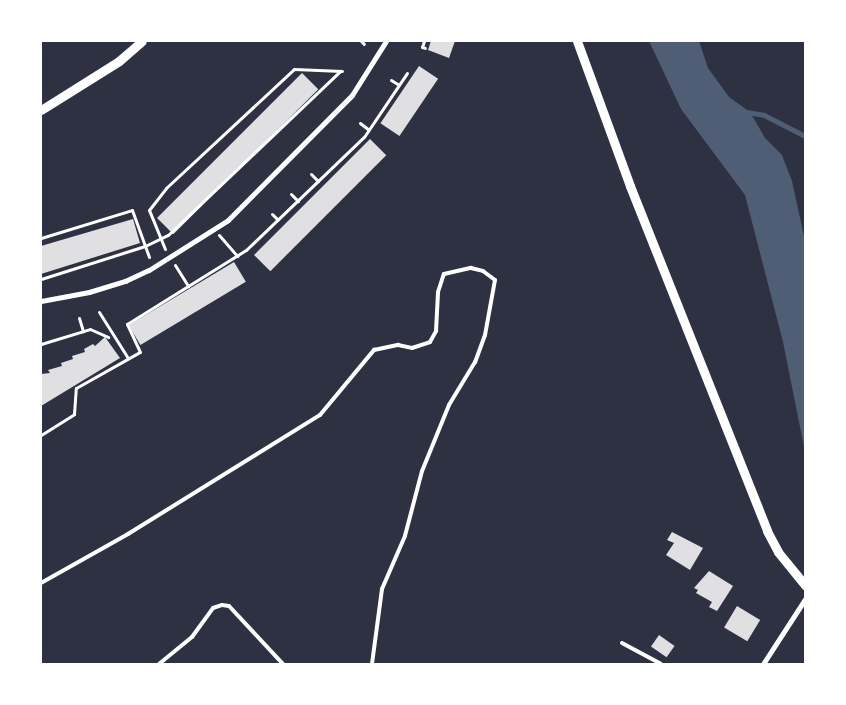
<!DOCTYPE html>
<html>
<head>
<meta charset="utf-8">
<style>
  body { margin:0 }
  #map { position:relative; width:846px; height:705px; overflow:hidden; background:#2d3142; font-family:"Work Sans",sans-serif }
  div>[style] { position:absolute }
  .water>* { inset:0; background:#4f5d75 }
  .stream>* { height:5px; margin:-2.5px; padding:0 2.5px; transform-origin:2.5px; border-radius:2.5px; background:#4f5d75 }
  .building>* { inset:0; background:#e0e0e3; transform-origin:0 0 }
  .path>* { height:3px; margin:-1.5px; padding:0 1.5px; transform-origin:1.5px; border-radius:1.5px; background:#fff }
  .service>* { height:4px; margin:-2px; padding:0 2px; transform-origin:2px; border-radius:2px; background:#fff }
  .minor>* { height:5px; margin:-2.5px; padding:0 2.5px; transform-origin:2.5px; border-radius:2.5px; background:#fff }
  .tertiary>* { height:9px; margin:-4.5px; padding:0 4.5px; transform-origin:4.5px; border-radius:4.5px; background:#fff }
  span { translate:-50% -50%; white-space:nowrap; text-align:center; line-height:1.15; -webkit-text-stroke:4.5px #fff; paint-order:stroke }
  .frame { position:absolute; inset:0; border:42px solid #fff; pointer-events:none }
</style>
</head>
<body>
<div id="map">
  <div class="water">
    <div style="clip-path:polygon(649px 41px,699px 41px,708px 68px,729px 97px,750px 112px,765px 138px,782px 155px,792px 181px,805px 241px,805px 452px,783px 342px,745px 195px,681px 109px)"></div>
  </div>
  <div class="stream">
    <div style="left:746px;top:112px;width:18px;rotate:9deg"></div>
    <div style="left:764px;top:115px;width:46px;rotate:27.1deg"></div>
  </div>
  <div class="building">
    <div style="clip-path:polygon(431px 41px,455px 41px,449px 58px,428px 50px)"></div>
    <div style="left:419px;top:66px;width:23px;height:69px;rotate:34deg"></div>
    <div style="left:302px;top:73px;width:23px;height:205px;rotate:45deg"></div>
    <div style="left:370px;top:139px;width:23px;height:164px;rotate:45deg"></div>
    <div style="clip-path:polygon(133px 219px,140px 243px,41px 274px,41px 246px)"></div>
    <div style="left:234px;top:262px;width:23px;height:123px;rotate:59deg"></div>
    <div style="clip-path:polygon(105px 337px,120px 358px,41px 406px,41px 374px,50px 373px,48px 370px,62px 366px,61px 363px,73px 359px,72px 356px,85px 352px,84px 349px,93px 344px,95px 346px)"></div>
    <div style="clip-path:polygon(672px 532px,703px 548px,690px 570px,666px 555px,674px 543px,667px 540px)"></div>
    <div style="clip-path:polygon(709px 571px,733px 586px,717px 611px,709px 607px,712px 602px,696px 593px,698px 590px,694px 588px)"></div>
    <div style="left:737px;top:606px;width:27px;height:25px;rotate:31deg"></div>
    <div style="left:659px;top:635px;width:19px;height:14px;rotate:35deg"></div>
  </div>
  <div class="path">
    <div style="left:361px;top:41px;width:4px;rotate:45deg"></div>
    <div style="left:424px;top:41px;width:6px;rotate:108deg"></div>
    <div style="left:422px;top:47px;width:3px;rotate:18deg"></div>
    <div style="left:391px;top:80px;width:9px;rotate:32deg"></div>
    <div style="left:360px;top:123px;width:11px;rotate:38deg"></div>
    <div style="left:311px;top:174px;width:10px;rotate:45deg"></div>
    <div style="left:291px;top:194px;width:10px;rotate:45deg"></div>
    <div style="left:272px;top:214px;width:8px;rotate:45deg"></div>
    <div style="left:219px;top:235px;width:28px;rotate:49deg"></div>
    <div style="left:41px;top:238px;width:95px;rotate:-17.1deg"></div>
    <div style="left:132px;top:210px;width:50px;rotate:70.1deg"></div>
    <div style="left:165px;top:249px;width:42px;rotate:-112.3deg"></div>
    <div style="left:149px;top:210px;width:28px;rotate:-52deg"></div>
    <div style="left:166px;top:188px;width:175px;rotate:-42.9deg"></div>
    <div style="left:294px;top:69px;width:48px;rotate:2.4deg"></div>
    <div style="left:175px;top:265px;width:25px;rotate:58deg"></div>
    <div style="left:41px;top:279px;width:109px;rotate:-17.6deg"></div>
    <div style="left:145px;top:246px;width:25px;rotate:-26deg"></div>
    <div style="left:168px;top:235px;width:238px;rotate:-43.6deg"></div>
    <div style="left:99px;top:312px;width:54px;rotate:57.8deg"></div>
    <div style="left:79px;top:318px;width:14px;rotate:73deg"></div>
    <div style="left:41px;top:344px;width:51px;rotate:-17deg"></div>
    <div style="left:90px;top:329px;width:20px;rotate:24deg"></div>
    <div style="left:41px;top:435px;width:39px;rotate:-32deg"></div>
    <div style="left:74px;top:414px;width:26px;rotate:-86deg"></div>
    <div style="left:76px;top:388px;width:73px;rotate:-29.4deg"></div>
    <div style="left:140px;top:352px;width:31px;rotate:-115deg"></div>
    <div style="left:127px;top:324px;width:140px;rotate:-31.9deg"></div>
    <div style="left:246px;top:250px;width:163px;rotate:-43.8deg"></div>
    <div style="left:364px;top:137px;width:77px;rotate:-56.1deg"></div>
  </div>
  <div class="service">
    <div style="left:41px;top:583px;width:100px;rotate:-29.4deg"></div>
    <div style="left:128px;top:534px;width:226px;rotate:-31.8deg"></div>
    <div style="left:320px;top:415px;width:85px;rotate:-50.3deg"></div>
    <div style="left:374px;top:350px;width:25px;rotate:-12deg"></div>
    <div style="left:398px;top:345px;width:14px;rotate:12deg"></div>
    <div style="left:412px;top:348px;width:19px;rotate:-18deg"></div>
    <div style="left:430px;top:342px;width:13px;rotate:-61deg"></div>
    <div style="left:436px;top:331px;width:39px;rotate:-87deg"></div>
    <div style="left:438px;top:292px;width:19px;rotate:-72deg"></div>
    <div style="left:444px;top:274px;width:28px;rotate:-13deg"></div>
    <div style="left:471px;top:268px;width:12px;rotate:14deg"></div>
    <div style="left:483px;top:271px;width:15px;rotate:37deg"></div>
    <div style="left:495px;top:280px;width:56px;rotate:100.3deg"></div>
    <div style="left:485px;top:335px;width:29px;rotate:110deg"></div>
    <div style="left:475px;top:362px;width:50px;rotate:121.2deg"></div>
    <div style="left:449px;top:405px;width:71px;rotate:112.2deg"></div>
    <div style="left:422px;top:471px;width:67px;rotate:104.7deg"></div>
    <div style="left:405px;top:536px;width:58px;rotate:113.5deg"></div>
    <div style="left:382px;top:589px;width:76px;rotate:97.6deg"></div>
    <div style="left:622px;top:643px;width:44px;rotate:28.3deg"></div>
    <div style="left:159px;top:664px;width:43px;rotate:-39.3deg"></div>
    <div style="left:192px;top:637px;width:36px;rotate:-54deg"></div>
    <div style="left:213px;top:608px;width:9px;rotate:-18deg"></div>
    <div style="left:222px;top:605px;width:7px;rotate:8deg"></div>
    <div style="left:229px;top:606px;width:79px;rotate:47deg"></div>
  </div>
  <div class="minor">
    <div style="left:41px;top:301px;width:49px;rotate:-10.6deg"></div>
    <div style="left:89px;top:292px;width:38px;rotate:-17deg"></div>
    <div style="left:125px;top:281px;width:26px;rotate:-25deg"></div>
    <div style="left:149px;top:270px;width:93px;rotate:-32.3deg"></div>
    <div style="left:228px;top:220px;width:176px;rotate:-45.2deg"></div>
    <div style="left:352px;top:95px;width:64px;rotate:-57.8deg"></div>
    <div style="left:763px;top:664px;width:77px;rotate:-57.1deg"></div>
  </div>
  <div class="tertiary">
    <div style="left:577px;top:41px;width:154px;rotate:69.9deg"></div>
    <div style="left:630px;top:186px;width:371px;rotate:68.3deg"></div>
    <div style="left:767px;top:531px;width:24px;rotate:62deg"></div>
    <div style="left:778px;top:552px;width:43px;rotate:50.7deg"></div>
    <div style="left:41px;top:110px;width:92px;rotate:-32.1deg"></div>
    <div style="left:119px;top:61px;width:30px;rotate:-41deg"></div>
  </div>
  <div class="frame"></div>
</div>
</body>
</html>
